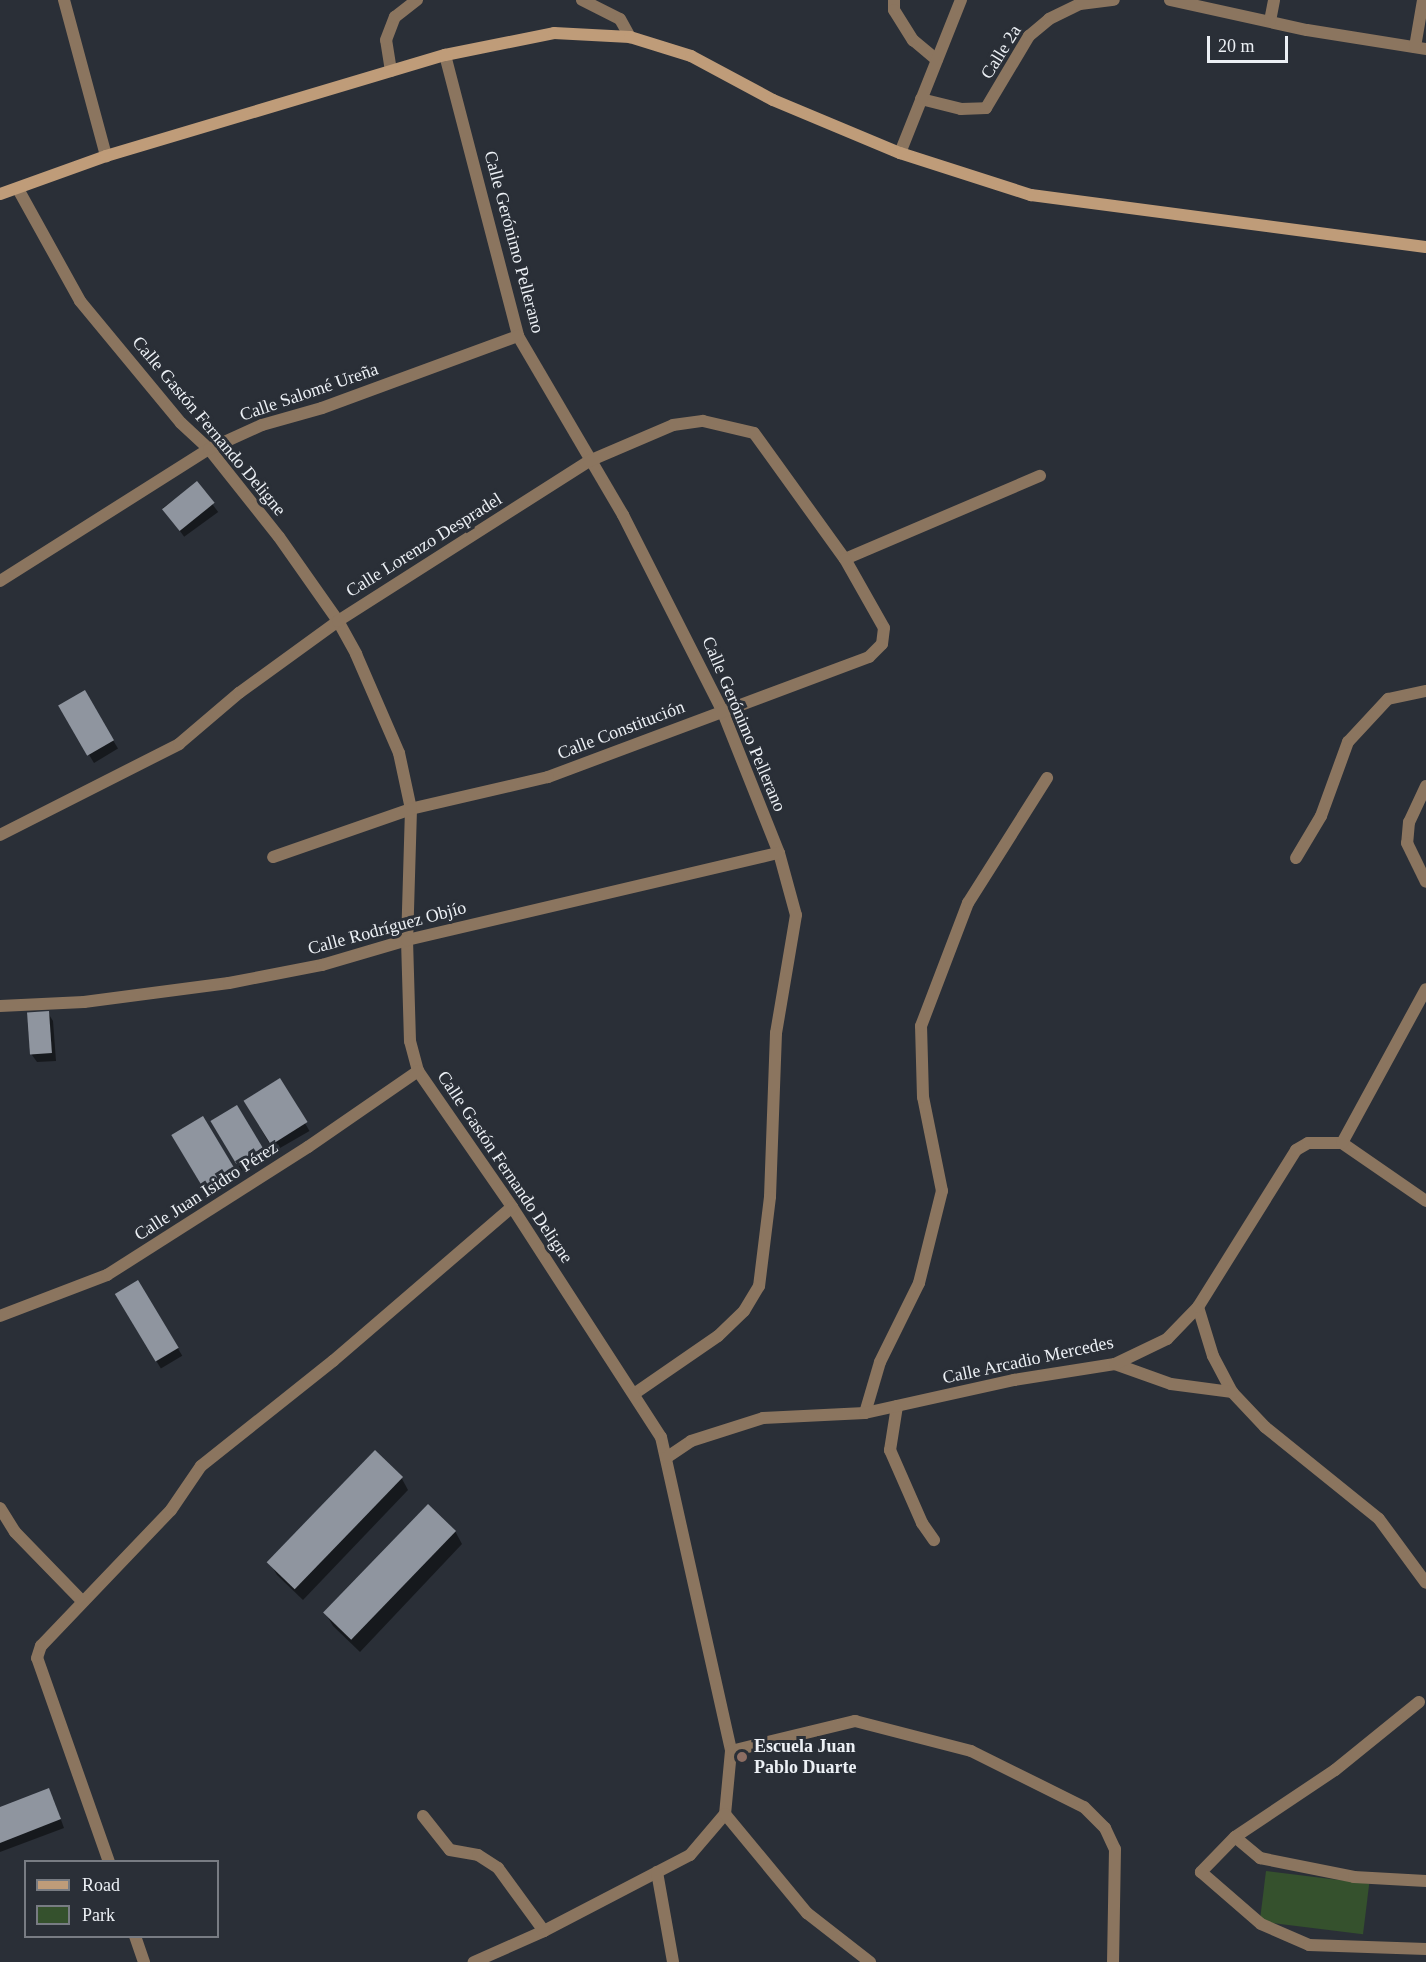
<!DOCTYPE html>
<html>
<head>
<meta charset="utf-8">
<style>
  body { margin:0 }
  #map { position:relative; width:1426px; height:1962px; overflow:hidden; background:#2a2f37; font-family:"Times New Roman",serif }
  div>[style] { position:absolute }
  .green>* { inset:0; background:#35512d; transform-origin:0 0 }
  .shadow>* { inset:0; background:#0007; transform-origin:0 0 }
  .building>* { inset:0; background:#8f959f; transform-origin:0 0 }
  .lane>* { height:12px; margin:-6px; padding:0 6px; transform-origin:6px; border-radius:6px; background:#8b755f }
  .street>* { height:12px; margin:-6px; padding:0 6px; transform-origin:6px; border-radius:6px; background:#8b755f }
  .secondary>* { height:12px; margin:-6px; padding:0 6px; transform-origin:6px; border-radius:6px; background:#bf9c79 }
  .dots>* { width:16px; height:16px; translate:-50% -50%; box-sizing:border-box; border:3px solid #2a2f37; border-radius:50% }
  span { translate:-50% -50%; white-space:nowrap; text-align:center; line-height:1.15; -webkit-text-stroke:6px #2a2f37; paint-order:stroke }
  .street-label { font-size:18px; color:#ecf0f5 }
  .poi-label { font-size:18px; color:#ecf0f5; font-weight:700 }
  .left { translate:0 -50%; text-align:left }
  .legend { position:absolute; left:24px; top:1860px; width:195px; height:78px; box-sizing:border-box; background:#2a2f37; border:2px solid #787c83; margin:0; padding:8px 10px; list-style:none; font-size:18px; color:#ecf0f5 }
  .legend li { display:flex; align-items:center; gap:12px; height:30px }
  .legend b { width:30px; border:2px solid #787c83 }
  .scale { position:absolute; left:1207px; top:36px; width:81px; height:27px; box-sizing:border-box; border:3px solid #ecf0f5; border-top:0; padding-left:8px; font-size:18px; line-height:21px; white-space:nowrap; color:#ecf0f5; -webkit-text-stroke:4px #2a2f37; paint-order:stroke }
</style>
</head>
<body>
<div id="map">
  <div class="green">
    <div style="left:1266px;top:1871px;width:104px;height:51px;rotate:7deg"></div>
  </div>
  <div class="shadow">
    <div style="left:197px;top:483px;width:36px;height:42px;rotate:54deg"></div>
    <div style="left:84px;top:692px;width:66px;height:28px;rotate:59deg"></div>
    <div style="clip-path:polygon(48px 1013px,53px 1021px,56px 1061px,37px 1062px,32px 1055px)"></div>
    <div style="left:280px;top:1080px;width:59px;height:41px;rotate:60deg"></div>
    <div style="left:236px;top:1107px;width:58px;height:28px;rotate:59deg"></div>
    <div style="left:203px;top:1118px;width:67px;height:35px;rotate:60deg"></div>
    <div style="left:138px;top:1282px;width:86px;height:25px;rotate:59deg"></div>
    <div style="clip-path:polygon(401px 1477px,408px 1490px,303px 1600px,277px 1575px,270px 1563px)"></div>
    <div style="clip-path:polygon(455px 1531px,462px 1544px,360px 1652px,333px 1626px,326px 1614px)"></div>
    <div style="clip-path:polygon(53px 1798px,64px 1828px,0 1852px,0 1808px)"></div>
  </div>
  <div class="building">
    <div style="left:197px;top:481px;width:28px;height:45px;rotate:51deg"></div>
    <div style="left:85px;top:690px;width:58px;height:31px;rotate:60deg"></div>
    <div style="left:49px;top:1011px;width:42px;height:22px;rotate:86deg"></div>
    <div style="left:280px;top:1078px;width:52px;height:43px;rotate:58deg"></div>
    <div style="left:237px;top:1105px;width:50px;height:31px;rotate:59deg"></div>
    <div style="left:203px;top:1116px;width:61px;height:37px;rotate:59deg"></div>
    <div style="left:138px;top:1280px;width:79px;height:27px;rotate:59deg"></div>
    <div style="left:375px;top:1450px;width:39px;height:156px;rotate:44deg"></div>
    <div style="left:428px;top:1504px;width:39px;height:151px;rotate:44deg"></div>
    <div style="clip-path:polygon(49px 1788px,61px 1819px,0 1843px,0 1807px)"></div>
  </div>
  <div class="lane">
    <div style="left:582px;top:0;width:42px;rotate:26.6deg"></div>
    <div style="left:620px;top:19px;width:21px;rotate:61deg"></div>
    <div style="left:391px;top:71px;width:31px;rotate:-99deg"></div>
    <div style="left:386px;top:40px;width:25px;rotate:-69deg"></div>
    <div style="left:395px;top:17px;width:28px;rotate:-38deg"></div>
  </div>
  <div class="street">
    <div style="left:64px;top:0;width:162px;rotate:74.9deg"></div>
    <div style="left:894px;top:0;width:10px;rotate:90deg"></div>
    <div style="left:894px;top:10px;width:36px;rotate:58deg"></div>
    <div style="left:913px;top:40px;width:31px;rotate:40deg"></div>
    <div style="left:1170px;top:0;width:140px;rotate:12.4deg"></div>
    <div style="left:1307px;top:30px;width:121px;rotate:9.1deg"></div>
    <div style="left:1270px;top:21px;width:21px;rotate:-79deg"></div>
    <div style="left:1415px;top:47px;width:48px;rotate:-80.3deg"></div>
    <div style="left:445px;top:55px;width:290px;rotate:75.4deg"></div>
    <div style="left:518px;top:336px;width:208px;rotate:59.6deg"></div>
    <div style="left:623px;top:515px;width:219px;rotate:63.1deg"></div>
    <div style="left:722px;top:710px;width:154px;rotate:68.3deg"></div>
    <div style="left:779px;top:853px;width:64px;rotate:74.7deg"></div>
    <div style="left:796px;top:915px;width:120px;rotate:99.6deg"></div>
    <div style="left:776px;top:1033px;width:164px;rotate:92.1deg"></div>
    <div style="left:770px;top:1197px;width:90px;rotate:97deg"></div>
    <div style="left:759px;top:1286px;width:29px;rotate:121deg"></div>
    <div style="left:744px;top:1311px;width:36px;rotate:136deg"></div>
    <div style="left:718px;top:1336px;width:102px;rotate:145.4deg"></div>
    <div style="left:921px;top:99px;width:41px;rotate:14deg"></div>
    <div style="left:961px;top:109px;width:25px;rotate:-2deg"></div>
    <div style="left:986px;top:108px;width:84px;rotate:-59.2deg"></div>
    <div style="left:1029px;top:36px;width:26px;rotate:-40deg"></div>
    <div style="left:1049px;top:19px;width:34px;rotate:-26deg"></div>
    <div style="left:1080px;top:4px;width:34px;rotate:-7deg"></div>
    <div style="left:900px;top:153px;width:165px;rotate:-68.3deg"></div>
    <div style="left:18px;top:189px;width:128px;rotate:61deg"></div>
    <div style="left:80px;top:301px;width:158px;rotate:50.4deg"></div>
    <div style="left:181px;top:423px;width:38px;rotate:43deg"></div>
    <div style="left:209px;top:449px;width:112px;rotate:51.5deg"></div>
    <div style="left:279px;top:537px;width:103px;rotate:54.9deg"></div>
    <div style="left:338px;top:621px;width:38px;rotate:61deg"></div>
    <div style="left:356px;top:654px;width:108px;rotate:66.5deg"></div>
    <div style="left:399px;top:753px;width:57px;rotate:77.9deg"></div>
    <div style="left:411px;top:809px;width:131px;rotate:91.7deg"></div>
    <div style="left:407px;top:940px;width:101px;rotate:88.3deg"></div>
    <div style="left:410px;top:1041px;width:31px;rotate:75deg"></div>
    <div style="left:418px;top:1071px;width:165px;rotate:55.3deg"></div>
    <div style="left:512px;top:1207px;width:274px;rotate:57.1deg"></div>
    <div style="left:661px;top:1437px;width:322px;rotate:77.4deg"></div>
    <div style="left:731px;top:1751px;width:63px;rotate:95.4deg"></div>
    <div style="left:725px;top:1814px;width:54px;rotate:130.5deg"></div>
    <div style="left:690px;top:1855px;width:165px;rotate:152.5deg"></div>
    <div style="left:544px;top:1931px;width:77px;rotate:156.1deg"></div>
    <div style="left:845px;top:559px;width:212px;rotate:-23.1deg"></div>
    <div style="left:0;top:581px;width:247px;rotate:-32.3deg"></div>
    <div style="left:209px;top:449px;width:58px;rotate:-24.4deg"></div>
    <div style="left:262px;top:425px;width:62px;rotate:-15.8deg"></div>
    <div style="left:322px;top:408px;width:209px;rotate:-20.2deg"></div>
    <div style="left:1426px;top:786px;width:40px;rotate:115deg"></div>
    <div style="left:1409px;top:822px;width:21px;rotate:95deg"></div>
    <div style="left:1407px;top:843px;width:43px;rotate:64deg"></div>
    <div style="left:0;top:835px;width:201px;rotate:-26.9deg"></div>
    <div style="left:179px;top:744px;width:79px;rotate:-40.4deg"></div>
    <div style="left:239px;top:693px;width:122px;rotate:-36deg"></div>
    <div style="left:338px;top:621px;width:298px;rotate:-32.5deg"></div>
    <div style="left:589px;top:461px;width:91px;rotate:-23.2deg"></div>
    <div style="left:673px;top:425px;width:30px;rotate:-8deg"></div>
    <div style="left:703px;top:421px;width:52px;rotate:13.2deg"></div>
    <div style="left:754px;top:433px;width:155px;rotate:54.2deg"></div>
    <div style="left:845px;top:559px;width:79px;rotate:60.5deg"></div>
    <div style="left:884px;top:628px;width:16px;rotate:97deg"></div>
    <div style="left:882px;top:644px;width:18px;rotate:135deg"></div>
    <div style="left:869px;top:657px;width:343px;rotate:159.5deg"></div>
    <div style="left:548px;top:777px;width:141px;rotate:166.9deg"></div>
    <div style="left:411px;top:809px;width:146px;rotate:160.8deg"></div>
    <div style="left:1296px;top:858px;width:49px;rotate:-59.2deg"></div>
    <div style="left:1321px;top:816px;width:79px;rotate:-70deg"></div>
    <div style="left:1348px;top:742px;width:59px;rotate:-47.1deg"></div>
    <div style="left:1388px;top:699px;width:39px;rotate:-12deg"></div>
    <div style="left:0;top:1006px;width:84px;rotate:-2.7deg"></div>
    <div style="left:84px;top:1002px;width:146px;rotate:-7.5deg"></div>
    <div style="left:229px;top:983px;width:95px;rotate:-11deg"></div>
    <div style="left:322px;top:965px;width:89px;rotate:-16.4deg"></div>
    <div style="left:407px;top:940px;width:382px;rotate:-13.2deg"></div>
    <div style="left:1342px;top:1143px;width:102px;rotate:34.6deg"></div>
    <div style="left:1198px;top:1307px;width:51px;rotate:73deg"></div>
    <div style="left:1213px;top:1356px;width:41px;rotate:62.2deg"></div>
    <div style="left:1232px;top:1392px;width:48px;rotate:46.7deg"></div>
    <div style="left:1265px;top:1427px;width:146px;rotate:38.9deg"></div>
    <div style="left:1379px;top:1519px;width:79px;rotate:53.7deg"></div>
    <div style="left:0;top:1316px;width:115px;rotate:-21deg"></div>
    <div style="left:107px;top:1275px;width:238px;rotate:-32.5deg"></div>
    <div style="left:308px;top:1147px;width:134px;rotate:-34.6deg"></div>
    <div style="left:1115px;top:1364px;width:59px;rotate:19.7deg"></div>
    <div style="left:1171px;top:1384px;width:62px;rotate:7.5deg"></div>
    <div style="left:897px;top:1406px;width:45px;rotate:99deg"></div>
    <div style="left:890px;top:1450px;width:80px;rotate:66.3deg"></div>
    <div style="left:922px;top:1523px;width:21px;rotate:55deg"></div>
    <div style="left:865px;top:1413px;width:53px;rotate:-73.6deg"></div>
    <div style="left:880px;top:1362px;width:88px;rotate:-63.7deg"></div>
    <div style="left:919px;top:1283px;width:95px;rotate:-76deg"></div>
    <div style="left:942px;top:1191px;width:96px;rotate:-101.4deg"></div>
    <div style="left:923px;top:1097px;width:71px;rotate:-91.6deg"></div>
    <div style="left:921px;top:1026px;width:132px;rotate:-69.1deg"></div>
    <div style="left:968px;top:903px;width:148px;rotate:-57.7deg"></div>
    <div style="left:666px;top:1458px;width:30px;rotate:-34deg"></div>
    <div style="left:691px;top:1441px;width:76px;rotate:-17.7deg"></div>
    <div style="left:763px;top:1418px;width:102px;rotate:-2.8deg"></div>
    <div style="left:865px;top:1413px;width:153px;rotate:-12.5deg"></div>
    <div style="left:1014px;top:1380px;width:102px;rotate:-9deg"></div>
    <div style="left:1115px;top:1364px;width:58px;rotate:-25.7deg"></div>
    <div style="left:1167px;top:1339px;width:45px;rotate:-45.9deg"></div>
    <div style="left:1198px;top:1307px;width:185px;rotate:-58deg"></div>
    <div style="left:1296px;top:1150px;width:14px;rotate:-30deg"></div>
    <div style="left:1308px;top:1143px;width:34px"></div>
    <div style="left:1342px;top:1143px;width:175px;rotate:-61.4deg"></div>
    <div style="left:0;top:1508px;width:28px;rotate:58deg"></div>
    <div style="left:15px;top:1532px;width:96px;rotate:45.8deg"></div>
    <div style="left:1419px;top:1702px;width:108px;rotate:141deg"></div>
    <div style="left:1335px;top:1770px;width:120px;rotate:146.2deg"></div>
    <div style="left:1235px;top:1837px;width:49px;rotate:134.2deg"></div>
    <div style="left:1201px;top:1872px;width:79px;rotate:40.9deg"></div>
    <div style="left:1261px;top:1924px;width:52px;rotate:23.6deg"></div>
    <div style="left:1309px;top:1945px;width:117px;rotate:2deg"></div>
    <div style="left:731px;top:1751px;width:128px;rotate:-13.6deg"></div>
    <div style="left:855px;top:1721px;width:120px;rotate:14.5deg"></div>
    <div style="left:971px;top:1751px;width:126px;rotate:26.4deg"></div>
    <div style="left:1084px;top:1807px;width:30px;rotate:45deg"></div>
    <div style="left:1105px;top:1828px;width:23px;rotate:65deg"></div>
    <div style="left:1115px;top:1849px;width:113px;rotate:91deg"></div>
    <div style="left:725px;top:1814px;width:129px;rotate:50.4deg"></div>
    <div style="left:807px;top:1913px;width:80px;rotate:37.9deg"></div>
    <div style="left:423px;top:1816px;width:43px;rotate:51.5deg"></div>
    <div style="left:450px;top:1850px;width:28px;rotate:10deg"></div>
    <div style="left:478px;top:1855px;width:24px;rotate:33deg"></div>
    <div style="left:498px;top:1868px;width:78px;rotate:53.9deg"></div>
    <div style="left:1235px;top:1837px;width:33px;rotate:40deg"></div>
    <div style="left:1260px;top:1858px;width:96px;rotate:11.4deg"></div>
    <div style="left:1354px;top:1877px;width:72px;rotate:3.2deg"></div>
    <div style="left:109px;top:1862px;width:216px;rotate:-109.4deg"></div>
    <div style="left:37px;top:1658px;width:13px;rotate:-72deg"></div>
    <div style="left:41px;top:1646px;width:188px;rotate:-46.3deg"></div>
    <div style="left:171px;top:1510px;width:53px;rotate:-55.7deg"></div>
    <div style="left:201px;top:1466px;width:169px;rotate:-38.5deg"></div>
    <div style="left:333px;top:1361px;width:236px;rotate:-40.7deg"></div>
    <div style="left:657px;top:1872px;width:91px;rotate:79.9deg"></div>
    <div style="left:135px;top:1936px;width:28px;rotate:71deg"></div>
  </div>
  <div class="secondary">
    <div style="left:0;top:194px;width:113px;rotate:-19.7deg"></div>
    <div style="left:106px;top:156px;width:354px;rotate:-16.6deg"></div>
    <div style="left:445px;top:55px;width:111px;rotate:-11.4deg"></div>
    <div style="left:554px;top:33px;width:76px;rotate:3deg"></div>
    <div style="left:630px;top:37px;width:64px;rotate:17.3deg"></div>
    <div style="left:691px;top:56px;width:93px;rotate:28.2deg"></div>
    <div style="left:773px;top:100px;width:138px;rotate:22.7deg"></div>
    <div style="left:900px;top:153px;width:138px;rotate:17.8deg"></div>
    <div style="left:1031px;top:195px;width:398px;rotate:7.5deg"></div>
  </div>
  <div class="dots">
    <div style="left:742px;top:1757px;background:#8d6e63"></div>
  </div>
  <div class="street-label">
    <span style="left:1001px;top:52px;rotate:-58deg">Calle 2a</span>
    <span style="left:514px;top:242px;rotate:75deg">Calle Gerónimo Pellerano</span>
    <span style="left:309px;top:392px;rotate:-19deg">Calle Salomé Ureña</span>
    <span style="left:209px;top:426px;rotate:50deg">Calle Gastón Fernando Deligne</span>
    <span style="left:424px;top:545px;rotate:-32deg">Calle Lorenzo Despradel</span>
    <span style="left:744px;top:724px;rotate:67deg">Calle Gerónimo Pellerano</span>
    <span style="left:621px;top:730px;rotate:-21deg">Calle Constitución</span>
    <span style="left:387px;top:928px;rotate:-15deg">Calle Rodríguez Objío</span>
    <span style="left:505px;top:1167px;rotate:56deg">Calle Gastón Fernando Deligne</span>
    <span style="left:206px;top:1191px;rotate:-33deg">Calle Juan Isidro Pérez</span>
    <span style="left:1028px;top:1360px;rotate:-12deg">Calle Arcadio Mercedes</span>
  </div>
  <div class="poi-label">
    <span class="left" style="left:754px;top:1757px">Escuela Juan<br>Pablo Duarte</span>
  </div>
  <ul class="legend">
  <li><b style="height:8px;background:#bf9c79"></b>Road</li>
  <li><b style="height:16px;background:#35512d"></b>Park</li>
  </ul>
  <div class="scale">20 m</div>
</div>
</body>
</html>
